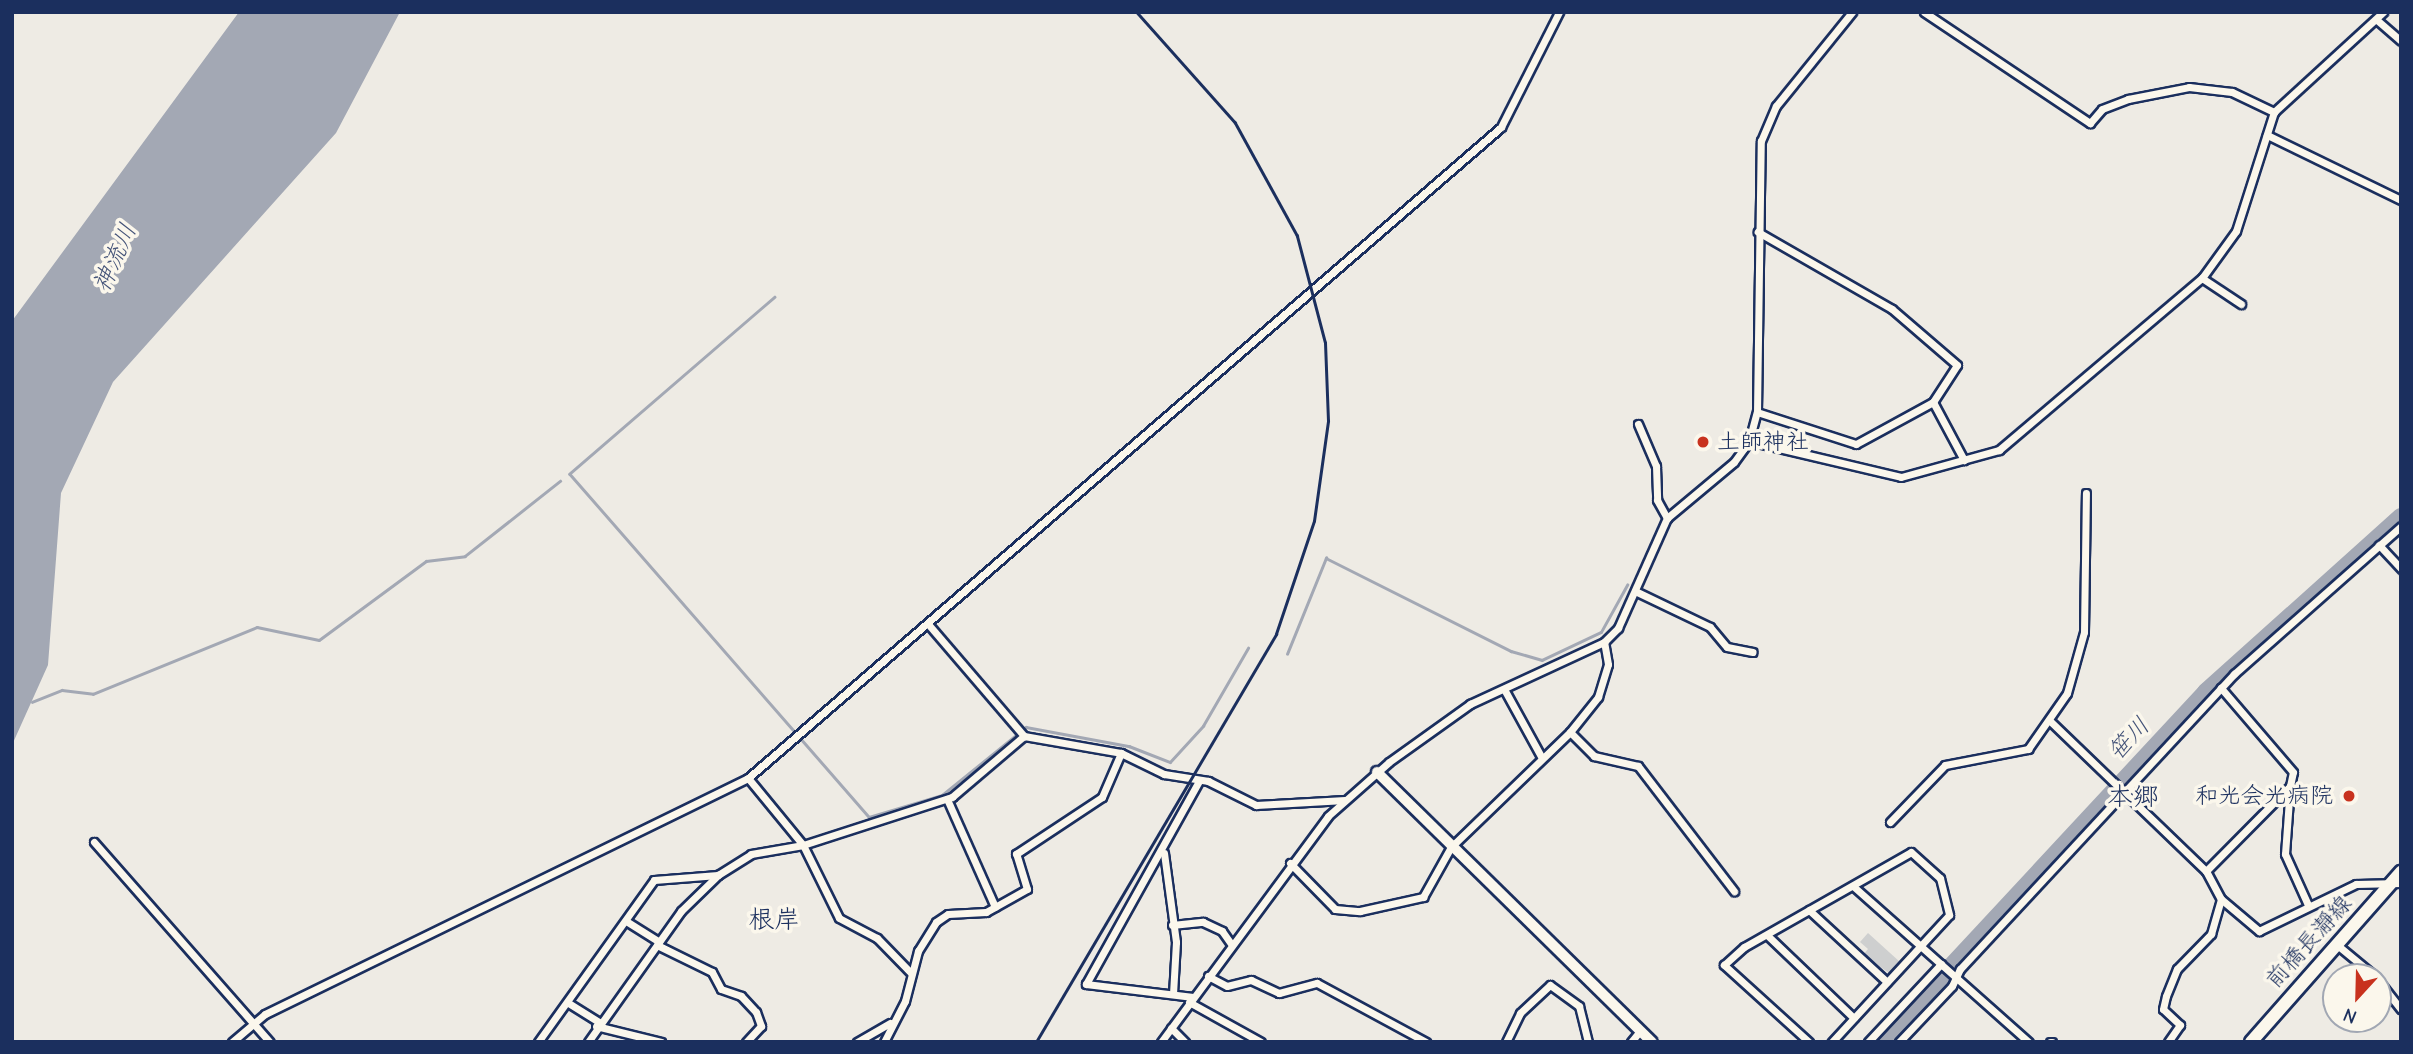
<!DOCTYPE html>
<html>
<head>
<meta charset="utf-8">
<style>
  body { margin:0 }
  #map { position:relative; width:2413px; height:1054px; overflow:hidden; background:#eeebe4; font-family:"Comic Neue","Klee One",sans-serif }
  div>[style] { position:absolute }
  .green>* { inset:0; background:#cecfcf }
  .water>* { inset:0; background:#a3a8b4 }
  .stream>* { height:2.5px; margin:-1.25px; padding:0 1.25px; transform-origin:1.25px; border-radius:1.25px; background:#a3a8b4 }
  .river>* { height:18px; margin:-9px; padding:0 9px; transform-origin:9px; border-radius:9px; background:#a3a8b4 }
  .roads { filter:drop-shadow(2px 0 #1b2f5e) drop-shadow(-2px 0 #1b2f5e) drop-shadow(0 2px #1b2f5e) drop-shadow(0 -2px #1b2f5e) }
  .minor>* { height:7px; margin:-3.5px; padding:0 3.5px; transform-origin:3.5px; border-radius:3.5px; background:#fbf7ec }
  .tertiary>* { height:10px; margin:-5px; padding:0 5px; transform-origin:5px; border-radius:5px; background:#fbf7ec }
  .primary>* { height:12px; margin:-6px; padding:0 6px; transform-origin:6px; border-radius:6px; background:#fbf7ec }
  .rail>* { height:2.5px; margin:-1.25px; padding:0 1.25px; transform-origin:1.25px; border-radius:1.25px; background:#1b2f5e }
  .dots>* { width:19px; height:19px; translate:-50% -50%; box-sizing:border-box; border:4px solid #fbf7ec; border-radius:50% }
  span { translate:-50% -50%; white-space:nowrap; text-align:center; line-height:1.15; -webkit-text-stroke:7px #fbf7ec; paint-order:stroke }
  .poi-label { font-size:23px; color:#1b2f5e }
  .left { translate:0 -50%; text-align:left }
  .right { translate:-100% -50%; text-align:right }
  .street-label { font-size:23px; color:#1b2f5e }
  .water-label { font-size:24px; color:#445378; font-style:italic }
  .quarter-label { font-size:26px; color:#1b2f5e }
  .frame { position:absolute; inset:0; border:14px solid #1b2f5e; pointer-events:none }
  .north { position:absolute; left:2322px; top:963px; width:70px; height:70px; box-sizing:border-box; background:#fbf7ec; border:2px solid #a1a7b3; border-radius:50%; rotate:202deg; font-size:19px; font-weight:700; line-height:28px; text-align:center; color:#1b2f5e }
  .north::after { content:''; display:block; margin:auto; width:24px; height:32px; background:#c8321e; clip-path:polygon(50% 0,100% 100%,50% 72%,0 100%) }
</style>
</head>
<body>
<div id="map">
  <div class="green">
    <div style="clip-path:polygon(1868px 933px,1900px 962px,1889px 973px,1863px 955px,1868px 949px,1860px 942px)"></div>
  </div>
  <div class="water">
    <div style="clip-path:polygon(239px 12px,400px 12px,336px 133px,113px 382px,61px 493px,48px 665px,12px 745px,12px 321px)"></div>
  </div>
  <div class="stream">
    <div style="left:775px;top:297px;width:271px;rotate:139.2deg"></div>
    <div style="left:570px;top:474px;width:455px;rotate:48.9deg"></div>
    <div style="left:869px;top:817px;width:76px;rotate:-16.8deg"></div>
    <div style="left:942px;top:795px;width:108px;rotate:-39deg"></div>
    <div style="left:1026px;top:727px;width:105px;rotate:10.5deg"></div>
    <div style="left:1129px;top:746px;width:44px;rotate:21.3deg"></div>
    <div style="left:1170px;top:762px;width:49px;rotate:-47.5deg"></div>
    <div style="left:1203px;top:726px;width:90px;rotate:-60deg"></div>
    <div style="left:1287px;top:654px;width:104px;rotate:-67.9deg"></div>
    <div style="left:1326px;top:558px;width:207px;rotate:26.7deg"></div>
    <div style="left:1511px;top:651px;width:32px;rotate:16deg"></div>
    <div style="left:1542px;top:660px;width:65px;rotate:-25.4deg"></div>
    <div style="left:1601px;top:632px;width:54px;rotate:-61deg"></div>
    <div style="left:32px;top:702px;width:32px;rotate:-22deg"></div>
    <div style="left:62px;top:690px;width:31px;rotate:7deg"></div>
    <div style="left:93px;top:694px;width:177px;rotate:-22.2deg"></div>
    <div style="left:257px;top:627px;width:63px;rotate:11.8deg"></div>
    <div style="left:319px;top:640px;width:133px;rotate:-36.4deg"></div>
    <div style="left:426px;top:561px;width:39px;rotate:-7deg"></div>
    <div style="left:465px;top:556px;width:121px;rotate:-38.3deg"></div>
  </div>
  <div class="river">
    <div style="left:1881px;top:1042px;width:478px;rotate:-47.1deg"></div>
    <div style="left:2206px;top:692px;width:262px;rotate:-41.9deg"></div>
  </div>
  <div class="roads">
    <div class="minor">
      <div style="left:1924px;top:12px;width:200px;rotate:33.8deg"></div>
      <div style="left:2090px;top:123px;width:18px;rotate:-49deg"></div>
      <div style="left:2102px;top:109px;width:28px;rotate:-21deg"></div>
      <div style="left:2128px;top:99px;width:62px;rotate:-11.1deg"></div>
      <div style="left:2189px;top:87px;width:43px;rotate:6.6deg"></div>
      <div style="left:2232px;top:92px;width:47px;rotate:25.5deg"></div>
      <div style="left:2378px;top:21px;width:30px;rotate:41deg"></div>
      <div style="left:2267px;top:135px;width:149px;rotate:25.9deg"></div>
      <div style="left:2202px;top:278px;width:47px;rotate:33.7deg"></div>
      <div style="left:1933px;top:402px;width:66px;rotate:61.9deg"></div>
      <div style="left:1757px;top:412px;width:104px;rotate:17.9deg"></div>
      <div style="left:1856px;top:444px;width:88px;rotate:-28.6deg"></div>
      <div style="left:1933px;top:402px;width:44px;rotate:-57deg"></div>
      <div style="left:1957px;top:365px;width:86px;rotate:-139.3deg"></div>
      <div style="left:1892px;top:309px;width:155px;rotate:-150.1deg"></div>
      <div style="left:1638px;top:424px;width:46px;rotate:66.8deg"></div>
      <div style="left:1656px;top:466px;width:34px;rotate:88deg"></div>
      <div style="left:1657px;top:500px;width:21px;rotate:61deg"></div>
      <div style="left:1749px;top:441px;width:156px;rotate:13.3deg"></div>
      <div style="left:1901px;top:477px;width:102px;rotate:-15.4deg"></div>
      <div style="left:1999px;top:450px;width:266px;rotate:-40.3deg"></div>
      <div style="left:2202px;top:278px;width:58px;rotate:-54.1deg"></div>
      <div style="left:2236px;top:231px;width:125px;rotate:-72.3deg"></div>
      <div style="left:2274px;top:112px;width:148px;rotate:-42.5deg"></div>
      <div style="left:2379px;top:545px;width:33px;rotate:47deg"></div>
      <div style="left:1635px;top:591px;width:83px;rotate:25.6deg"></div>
      <div style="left:1710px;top:627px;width:26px;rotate:50deg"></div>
      <div style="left:1727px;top:647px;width:26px;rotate:11deg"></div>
      <div style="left:928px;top:624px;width:148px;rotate:49.4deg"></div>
      <div style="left:1024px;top:736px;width:98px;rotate:9.9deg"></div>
      <div style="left:1121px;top:753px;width:48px;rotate:26deg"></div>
      <div style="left:1164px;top:774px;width:45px;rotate:9deg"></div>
      <div style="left:1208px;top:781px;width:54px;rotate:26.6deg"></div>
      <div style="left:1256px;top:805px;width:89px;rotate:-3.2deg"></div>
      <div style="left:1504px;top:689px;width:79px;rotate:61.2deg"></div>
      <div style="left:2049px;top:720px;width:218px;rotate:43.9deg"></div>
      <div style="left:2206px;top:871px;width:32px;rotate:62deg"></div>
      <div style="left:2221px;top:899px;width:50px;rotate:40.1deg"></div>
      <div style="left:2259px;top:931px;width:108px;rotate:-25.9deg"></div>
      <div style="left:2356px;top:884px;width:45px;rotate:-1.3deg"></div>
      <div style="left:1570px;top:732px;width:34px;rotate:45deg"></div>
      <div style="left:1594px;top:756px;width:45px;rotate:12.8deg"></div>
      <div style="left:1638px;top:766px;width:158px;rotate:52.5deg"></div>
      <div style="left:748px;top:778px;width:87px;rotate:50.6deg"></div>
      <div style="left:803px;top:845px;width:81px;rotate:63.7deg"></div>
      <div style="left:839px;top:918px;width:43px;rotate:27.8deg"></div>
      <div style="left:877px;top:938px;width:49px;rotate:45.8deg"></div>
      <div style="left:2290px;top:786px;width:68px;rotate:94.2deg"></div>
      <div style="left:2285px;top:854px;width:56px;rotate:65.7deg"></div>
      <div style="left:947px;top:799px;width:118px;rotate:66deg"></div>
      <div style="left:1890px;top:822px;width:79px;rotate:-46deg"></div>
      <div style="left:1945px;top:765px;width:85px;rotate:-10.9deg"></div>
      <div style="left:2028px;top:749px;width:68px;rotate:-55.1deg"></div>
      <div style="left:2067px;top:693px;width:63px;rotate:-74.4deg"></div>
      <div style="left:2084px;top:632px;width:139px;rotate:-89.2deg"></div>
      <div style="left:94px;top:842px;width:266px;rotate:48.7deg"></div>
      <div style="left:1164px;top:853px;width:90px;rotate:82.3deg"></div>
      <div style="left:1176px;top:942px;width:52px;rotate:93.3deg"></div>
      <div style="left:1290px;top:863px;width:64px;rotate:45.6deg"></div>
      <div style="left:1335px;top:909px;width:25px;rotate:5deg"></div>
      <div style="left:1360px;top:911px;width:65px;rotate:-12.5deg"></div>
      <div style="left:1423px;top:897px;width:57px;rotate:-60.8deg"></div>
      <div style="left:1451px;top:847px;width:165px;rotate:-44deg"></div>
      <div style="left:1570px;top:732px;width:45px;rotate:-51.3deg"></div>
      <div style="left:1598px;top:697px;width:34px;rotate:-73deg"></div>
      <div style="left:1608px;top:664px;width:22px;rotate:-100deg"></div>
      <div style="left:2206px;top:871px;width:120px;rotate:-45.3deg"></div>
      <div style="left:2290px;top:786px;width:14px;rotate:-78deg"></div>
      <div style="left:2293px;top:772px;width:111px;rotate:-130.6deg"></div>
      <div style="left:1853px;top:886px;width:235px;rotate:41.6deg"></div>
      <div style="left:1809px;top:910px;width:106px;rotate:42.7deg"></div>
      <div style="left:626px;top:921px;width:39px;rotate:32deg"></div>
      <div style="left:1172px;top:925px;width:31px;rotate:-6deg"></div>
      <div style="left:1203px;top:922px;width:21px;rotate:25deg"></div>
      <div style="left:1222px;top:931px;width:16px;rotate:55deg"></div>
      <div style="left:1767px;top:935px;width:120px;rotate:43.7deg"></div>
      <div style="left:2336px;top:944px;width:52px;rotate:39.5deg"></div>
      <div style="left:657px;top:945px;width:61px;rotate:26.1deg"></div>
      <div style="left:712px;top:972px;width:19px;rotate:62deg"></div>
      <div style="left:721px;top:989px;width:21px;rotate:19deg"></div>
      <div style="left:741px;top:996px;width:22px;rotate:47deg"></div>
      <div style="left:756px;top:1012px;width:15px;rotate:70deg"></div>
      <div style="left:761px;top:1026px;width:22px;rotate:133deg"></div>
      <div style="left:1208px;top:976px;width:21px;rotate:28deg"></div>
      <div style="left:1227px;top:986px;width:25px;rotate:-14deg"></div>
      <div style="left:1251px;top:980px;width:31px;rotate:25deg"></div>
      <div style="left:1279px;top:993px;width:39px;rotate:-15deg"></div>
      <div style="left:1317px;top:983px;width:124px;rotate:28.4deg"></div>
      <div style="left:2378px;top:980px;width:37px;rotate:52deg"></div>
      <div style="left:1193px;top:997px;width:108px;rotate:-173.1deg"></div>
      <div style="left:1086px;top:984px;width:232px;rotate:-60.9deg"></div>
      <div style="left:1189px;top:1002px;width:82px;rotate:29.1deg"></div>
      <div style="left:570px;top:1004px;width:34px;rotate:32deg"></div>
      <div style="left:596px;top:1026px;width:67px;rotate:13.8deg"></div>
      <div style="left:1171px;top:1028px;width:20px;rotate:45deg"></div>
      <div style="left:232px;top:1042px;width:43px;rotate:-40.3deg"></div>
      <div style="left:265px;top:1014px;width:538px;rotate:-26.04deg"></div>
      <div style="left:748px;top:778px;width:995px;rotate:-40.84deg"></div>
      <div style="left:1501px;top:127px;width:129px;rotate:-63.2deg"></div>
      <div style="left:538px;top:1042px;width:199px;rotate:-54.4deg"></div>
      <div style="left:654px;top:880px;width:64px;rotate:-4.5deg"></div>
      <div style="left:588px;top:1042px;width:161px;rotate:-54.6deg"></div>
      <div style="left:681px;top:911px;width:52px;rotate:-44.2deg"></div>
      <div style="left:718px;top:875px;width:39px;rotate:-32deg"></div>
      <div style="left:751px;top:854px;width:53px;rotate:-9.8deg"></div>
      <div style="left:803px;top:845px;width:157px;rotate:-17.9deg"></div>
      <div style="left:952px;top:797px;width:94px;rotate:-40.3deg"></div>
      <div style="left:857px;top:1042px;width:38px;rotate:-30deg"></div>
      <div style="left:884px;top:1042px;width:46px;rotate:-62.9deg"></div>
      <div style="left:905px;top:1001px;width:52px;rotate:-75.4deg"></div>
      <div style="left:918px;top:951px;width:34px;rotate:-58deg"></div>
      <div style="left:936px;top:922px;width:14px;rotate:-34deg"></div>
      <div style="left:948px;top:914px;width:38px;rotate:-3deg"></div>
      <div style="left:986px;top:912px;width:47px;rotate:-29.3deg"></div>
      <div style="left:1027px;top:889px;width:37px;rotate:-107deg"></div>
      <div style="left:1016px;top:854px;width:103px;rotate:-33.5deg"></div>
      <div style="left:1102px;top:797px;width:48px;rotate:-66.6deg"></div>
      <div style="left:1161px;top:1042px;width:281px;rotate:-53.5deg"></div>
      <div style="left:1328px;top:816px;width:81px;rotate:-41.5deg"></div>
      <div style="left:1389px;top:762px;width:100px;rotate:-35.6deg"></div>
      <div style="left:1470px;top:704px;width:148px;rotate:-24.8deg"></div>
      <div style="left:1604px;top:642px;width:20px;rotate:-45deg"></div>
      <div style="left:1618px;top:628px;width:120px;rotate:-66deg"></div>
      <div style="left:1667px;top:518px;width:87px;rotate:-39.9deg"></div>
      <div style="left:1734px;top:462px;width:26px;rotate:-54deg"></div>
      <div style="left:1749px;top:441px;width:30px;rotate:-75deg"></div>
      <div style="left:1757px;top:412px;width:271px;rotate:-89.2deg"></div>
      <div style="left:1761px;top:141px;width:38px;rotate:-67deg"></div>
      <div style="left:1776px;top:106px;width:121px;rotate:-51deg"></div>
      <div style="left:1506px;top:1042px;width:32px;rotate:-64deg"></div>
      <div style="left:1520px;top:1013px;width:41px;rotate:-43deg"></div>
      <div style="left:1550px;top:985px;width:36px;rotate:36deg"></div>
      <div style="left:1579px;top:1006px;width:37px;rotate:76deg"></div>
      <div style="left:1631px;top:1042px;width:14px;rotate:-51deg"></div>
      <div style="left:1809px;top:1042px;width:115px;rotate:-137.8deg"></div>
      <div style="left:1724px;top:965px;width:27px;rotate:-42deg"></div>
      <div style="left:1744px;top:947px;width:192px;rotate:-29.6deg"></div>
      <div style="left:1911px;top:852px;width:39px;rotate:42deg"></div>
      <div style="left:1940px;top:878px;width:38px;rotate:76deg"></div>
      <div style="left:1949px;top:915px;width:173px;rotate:132.7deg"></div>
      <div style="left:1868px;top:1042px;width:107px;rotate:-46.9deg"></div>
      <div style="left:1899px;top:1042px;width:77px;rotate:-46.6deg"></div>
      <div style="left:1952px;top:986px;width:19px;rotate:-65deg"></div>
      <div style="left:1960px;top:969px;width:403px;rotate:-47.1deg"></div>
      <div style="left:2234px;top:674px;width:223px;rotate:-41.5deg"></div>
      <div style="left:2050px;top:1042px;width:2px"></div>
      <div style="left:2168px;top:1042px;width:21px;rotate:-55deg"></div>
      <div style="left:2180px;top:1025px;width:23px;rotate:-137deg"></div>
      <div style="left:2163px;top:1009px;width:13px;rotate:-77deg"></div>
      <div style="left:2166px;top:996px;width:29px;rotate:-68deg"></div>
      <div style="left:2177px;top:969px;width:49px;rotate:-45.8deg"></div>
      <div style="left:2211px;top:934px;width:36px;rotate:-74deg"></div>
    </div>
    <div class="tertiary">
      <div style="left:1377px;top:772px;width:385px;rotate:44.5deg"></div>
    </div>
    <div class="primary">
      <div style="left:2251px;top:1042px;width:227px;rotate:-48.6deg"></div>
    </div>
  </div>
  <div class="rail">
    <div style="left:1036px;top:1042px;width:473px;rotate:-59.5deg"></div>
    <div style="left:1276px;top:634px;width:119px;rotate:-71.4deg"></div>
    <div style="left:1314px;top:521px;width:101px;rotate:-82deg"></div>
    <div style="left:1328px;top:421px;width:78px;rotate:-92.2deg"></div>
    <div style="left:1325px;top:343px;width:111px;rotate:-104.7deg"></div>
    <div style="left:1297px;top:236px;width:129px;rotate:-118.8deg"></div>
    <div style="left:1235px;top:123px;width:149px;rotate:-131.7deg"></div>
  </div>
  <div class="dots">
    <div style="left:1703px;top:442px;background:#c8321e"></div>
    <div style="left:2349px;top:796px;background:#c8321e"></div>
  </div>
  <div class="poi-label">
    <span class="left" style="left:1717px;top:442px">土師神社</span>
    <span class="right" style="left:2333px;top:796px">和光会光病院</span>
  </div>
  <div class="street-label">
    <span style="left:2309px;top:942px;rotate:-48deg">前橋長瀞線</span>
  </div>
  <div class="water-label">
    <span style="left:115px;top:258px;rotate:-66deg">神流川</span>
    <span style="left:2129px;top:739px;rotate:-47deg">笹川</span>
  </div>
  <div class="quarter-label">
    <span style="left:2133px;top:798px">本郷</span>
    <span style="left:774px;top:921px">根岸</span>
  </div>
  <div class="frame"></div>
  <div class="north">N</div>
</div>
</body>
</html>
